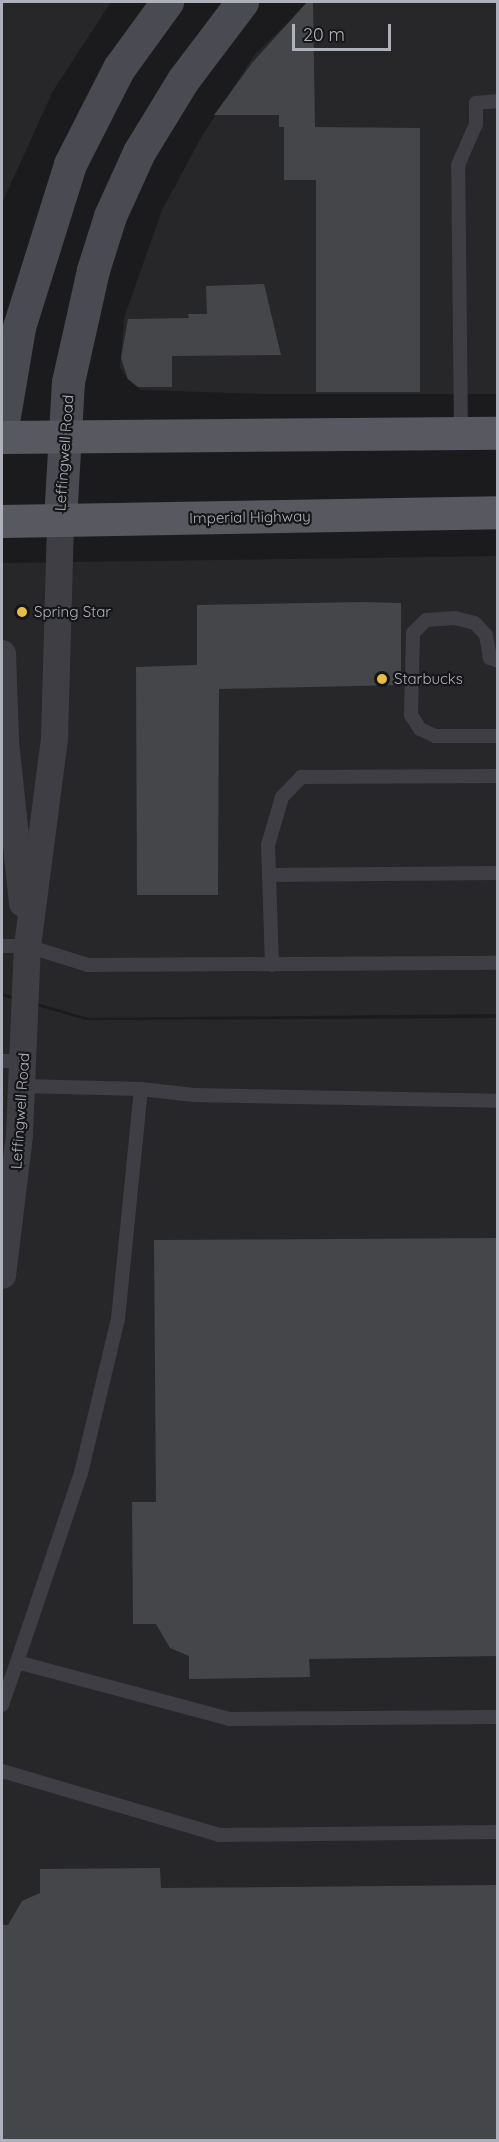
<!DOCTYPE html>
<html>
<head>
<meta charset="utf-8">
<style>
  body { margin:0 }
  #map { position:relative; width:499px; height:2142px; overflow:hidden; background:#1b1b1d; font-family:Quicksand,sans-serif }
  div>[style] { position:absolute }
  .built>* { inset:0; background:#27272a }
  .building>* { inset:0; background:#45464a }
  .lane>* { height:14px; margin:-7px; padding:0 7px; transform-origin:7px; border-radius:7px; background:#3e3e44 }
  .street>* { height:27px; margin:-13.5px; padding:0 13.5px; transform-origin:13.5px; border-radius:13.5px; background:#3e3e44 }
  .secondary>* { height:33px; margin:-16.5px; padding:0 16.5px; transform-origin:16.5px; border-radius:16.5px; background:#4a4b52 }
  .primary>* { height:33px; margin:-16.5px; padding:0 16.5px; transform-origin:16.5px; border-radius:16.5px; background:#585960 }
  .dots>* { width:16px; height:16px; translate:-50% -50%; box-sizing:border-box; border:3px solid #161618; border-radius:50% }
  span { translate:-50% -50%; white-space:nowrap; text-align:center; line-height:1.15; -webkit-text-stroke:4.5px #161618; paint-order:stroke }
  .street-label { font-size:15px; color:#aeb1bb }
  .poi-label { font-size:15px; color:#aeb1bb }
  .left { translate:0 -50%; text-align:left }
  .frame { position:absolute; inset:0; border:3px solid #aeb1bb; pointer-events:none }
  .scale { position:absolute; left:292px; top:24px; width:99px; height:27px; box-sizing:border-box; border:3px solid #aeb1bb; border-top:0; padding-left:8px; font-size:18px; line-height:21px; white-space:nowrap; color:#aeb1bb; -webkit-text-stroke:4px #161618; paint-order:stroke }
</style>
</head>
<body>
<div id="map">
  <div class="built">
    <div style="clip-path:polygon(2px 2px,111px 2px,53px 91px,2px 203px)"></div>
    <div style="clip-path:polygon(310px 2px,497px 2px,497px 394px,265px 394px,141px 390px,127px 379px,120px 367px,124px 318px,162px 210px,202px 136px,255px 54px)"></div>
    <div style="clip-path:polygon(497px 556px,497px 1014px,88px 1018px,2px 993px,2px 563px)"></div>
    <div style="clip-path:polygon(2px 996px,86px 1020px,497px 1018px,497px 2140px,2px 2140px)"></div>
  </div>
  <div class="building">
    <div style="clip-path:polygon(307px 2px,313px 2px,315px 127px,420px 128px,420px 392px,316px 392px,316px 180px,284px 180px,284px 127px,279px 127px,279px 115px,214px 115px,252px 63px)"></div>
    <div style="clip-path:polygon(264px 284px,281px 355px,172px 356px,172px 387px,138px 387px,128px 379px,121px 358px,128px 319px,189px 318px,188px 314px,207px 314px,206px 286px)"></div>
    <div style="clip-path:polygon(362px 602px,401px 603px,401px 685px,219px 689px,218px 895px,137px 895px,136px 667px,197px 665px,197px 605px)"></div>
    <div style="clip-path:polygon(498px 1238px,498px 1656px,309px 1659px,310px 1677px,189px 1679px,189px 1656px,170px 1648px,156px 1624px,133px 1624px,132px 1502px,156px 1502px,154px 1240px)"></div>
    <div style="clip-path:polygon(160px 1868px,161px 1888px,498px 1885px,498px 2140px,2px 2140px,2px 1925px,8px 1925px,22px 1901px,40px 1893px,40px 1869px)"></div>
  </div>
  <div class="lane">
    <div style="left:461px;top:434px;width:269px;rotate:-90.6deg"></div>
    <div style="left:458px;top:165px;width:45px;rotate:-66.3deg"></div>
    <div style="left:476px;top:124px;width:21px;rotate:-90deg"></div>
    <div style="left:476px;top:103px;width:22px;rotate:-5deg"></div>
    <div style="left:498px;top:661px;width:9px;rotate:-159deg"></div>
    <div style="left:490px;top:658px;width:23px;rotate:-100deg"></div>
    <div style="left:486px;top:635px;width:16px;rotate:-133deg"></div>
    <div style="left:475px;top:623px;width:21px;rotate:-166deg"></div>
    <div style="left:455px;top:618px;width:29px;rotate:176deg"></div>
    <div style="left:426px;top:620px;width:18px;rotate:135deg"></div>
    <div style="left:413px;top:633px;width:82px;rotate:91.4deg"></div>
    <div style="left:411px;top:715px;width:17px;rotate:57deg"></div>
    <div style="left:420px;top:729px;width:17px;rotate:25deg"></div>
    <div style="left:435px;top:736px;width:63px"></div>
    <div style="left:269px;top:875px;width:229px;rotate:-0.5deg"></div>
    <div style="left:2px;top:946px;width:25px"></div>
    <div style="left:27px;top:946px;width:64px;rotate:17.3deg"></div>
    <div style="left:88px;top:965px;width:410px;rotate:-0.3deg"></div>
    <div style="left:272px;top:965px;width:120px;rotate:-91.9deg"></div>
    <div style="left:268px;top:845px;width:50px;rotate:-73.7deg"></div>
    <div style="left:282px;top:797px;width:28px;rotate:-46deg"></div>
    <div style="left:301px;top:777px;width:197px;rotate:-0.3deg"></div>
    <div style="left:2px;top:1061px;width:23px"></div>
    <div style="left:141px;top:1089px;width:53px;rotate:6.5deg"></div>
    <div style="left:194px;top:1095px;width:304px;rotate:1.1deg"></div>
    <div style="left:17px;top:1662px;width:200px;rotate:-71.3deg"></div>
    <div style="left:81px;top:1473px;width:158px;rotate:-76.5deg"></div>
    <div style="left:118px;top:1319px;width:231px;rotate:-84.3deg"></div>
    <div style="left:141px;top:1089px;width:119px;rotate:-178.6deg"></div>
    <div style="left:2px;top:1705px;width:46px;rotate:-70.8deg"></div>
    <div style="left:17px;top:1662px;width:220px;rotate:15deg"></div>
    <div style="left:229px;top:1719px;width:269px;rotate:-0.4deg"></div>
    <div style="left:2px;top:1771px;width:226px;rotate:16.4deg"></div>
    <div style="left:219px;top:1835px;width:279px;rotate:-0.6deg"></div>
  </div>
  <div class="street">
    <div style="left:2px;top:653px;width:88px;rotate:88deg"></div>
    <div style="left:5px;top:741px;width:163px;rotate:84deg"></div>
    <div style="left:2px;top:1275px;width:142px;rotate:-83.1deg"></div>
    <div style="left:19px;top:1134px;width:188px;rotate:-87.6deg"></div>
    <div style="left:27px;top:946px;width:210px;rotate:-82.6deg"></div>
    <div style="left:54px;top:738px;width:218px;rotate:-88.4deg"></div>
  </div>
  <div class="secondary">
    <div style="left:2px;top:428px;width:102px;rotate:-80.4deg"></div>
    <div style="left:19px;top:327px;width:171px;rotate:-72.6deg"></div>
    <div style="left:70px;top:164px;width:108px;rotate:-63deg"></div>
    <div style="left:119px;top:68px;width:82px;rotate:-54deg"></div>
    <div style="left:60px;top:520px;width:138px;rotate:-86.7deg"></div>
    <div style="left:68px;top:382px;width:115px;rotate:-77.4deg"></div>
    <div style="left:93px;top:270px;width:57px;rotate:-72.5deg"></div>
    <div style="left:110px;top:216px;width:70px;rotate:-65.6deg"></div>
    <div style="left:139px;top:152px;width:84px;rotate:-58.6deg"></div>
    <div style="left:183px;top:80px;width:98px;rotate:-52.9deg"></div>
  </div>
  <div class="primary">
    <div style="left:2px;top:437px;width:496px;rotate:-0.5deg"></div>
    <div style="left:2px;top:521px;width:496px;rotate:-1deg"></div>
  </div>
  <div class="dots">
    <div style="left:22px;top:612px;background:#e7bc48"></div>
    <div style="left:382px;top:679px;background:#e7bc48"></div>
  </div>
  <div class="street-label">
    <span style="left:64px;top:453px;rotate:-86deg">Leffingwell Road</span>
    <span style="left:250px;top:517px;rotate:-1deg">Imperial Highway</span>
    <span style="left:20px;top:1111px;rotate:-86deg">Leffingwell Road</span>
  </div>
  <div class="poi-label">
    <span class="left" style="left:34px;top:612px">Spring Star</span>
    <span class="left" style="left:394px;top:679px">Starbucks</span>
  </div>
  <div class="frame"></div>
  <div class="scale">20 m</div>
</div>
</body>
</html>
